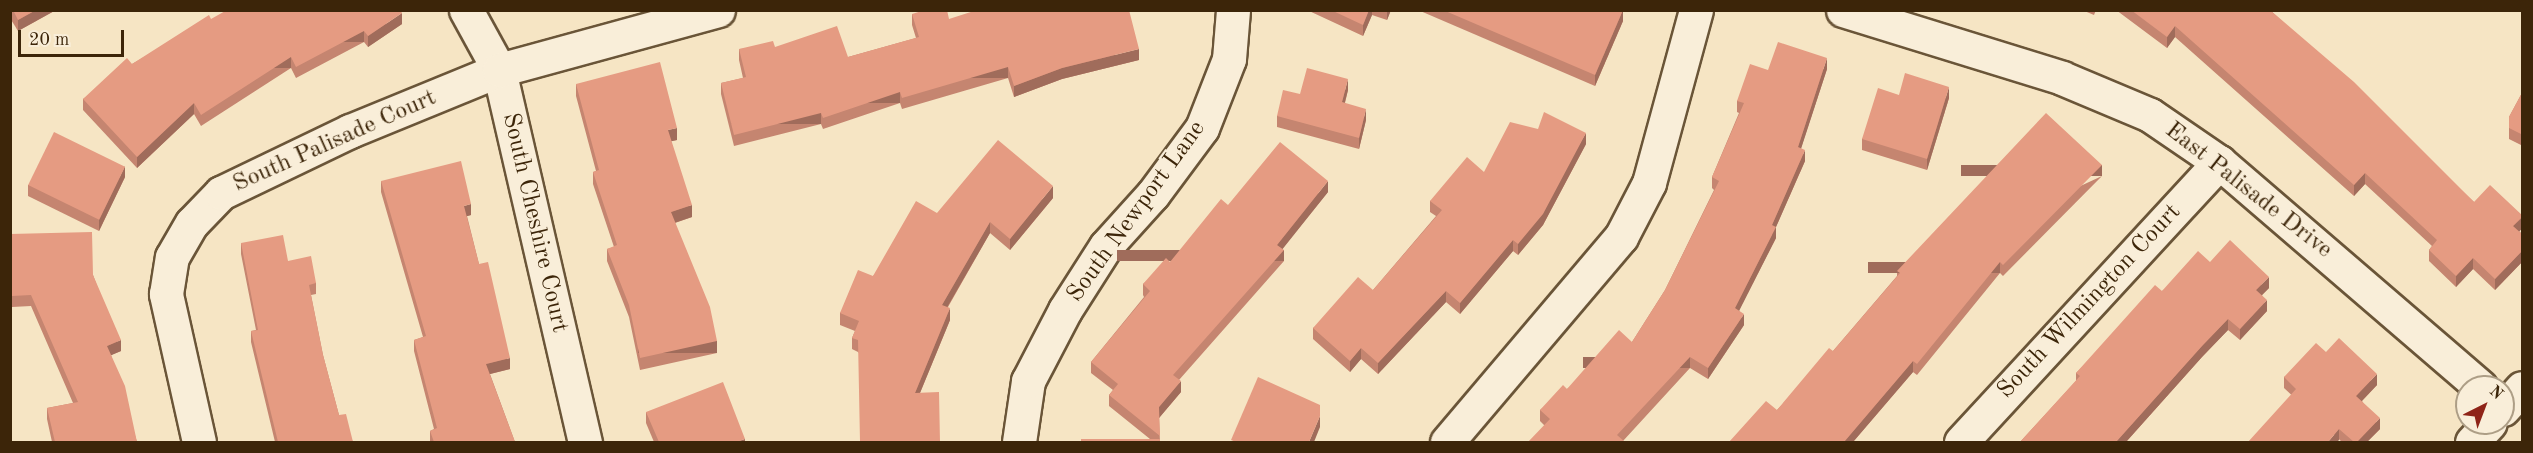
<!DOCTYPE html>
<html>
<head>
<meta charset="utf-8">
<style>
  body { margin:0 }
  #map { position:relative; width:2533px; height:453px; overflow:hidden; background:#f6e5c4; font-family:"Old Standard TT",serif }
  div>[style] { position:absolute }
  .roads { filter:drop-shadow(2px 0 #6a5538) drop-shadow(-2px 0 #6a5538) drop-shadow(0 2px #6a5538) drop-shadow(0 -2px #6a5538) }
  .street>* { height:33px; margin:-16.5px; padding:0 16.5px; transform-origin:16.5px; border-radius:16.5px; background:#f9eed9 }
  .wall>* { inset:0; background:#c58570 }
  .shaded-wall>* { inset:0; background:#a06c5b; transform-origin:0 0 }
  .building>* { inset:0; background:#e59b82; transform-origin:0 0 }
  span { translate:-50% -50%; white-space:nowrap; text-align:center; line-height:1.15; -webkit-text-stroke:4.5px #f9eed9; paint-order:stroke }
  .street-label { font-size:24px; color:#3c2509 }
  .frame { position:absolute; inset:0; border:12px solid #3c2509; pointer-events:none }
  .north { position:absolute; left:2455px; top:375px; width:60px; height:60px; box-sizing:border-box; background:#f9eed9; border:2px solid #ad9e86; border-radius:50%; rotate:42deg; font-size:16px; font-weight:700; line-height:24px; text-align:center; color:#3c2509 }
  .north::after { content:''; display:block; margin:auto; width:21px; height:27px; background:#8f2418; clip-path:polygon(50% 0,100% 100%,50% 72%,0 100%) }
  .scale { position:absolute; left:18px; top:30px; width:106px; height:27px; box-sizing:border-box; border:3px solid #3c2509; border-top:0; padding-left:8px; font-size:18px; line-height:21px; white-space:nowrap; color:#3c2509; -webkit-text-stroke:4px #f9eed9; paint-order:stroke }
</style>
</head>
<body>
<div id="map">
  <div class="roads">
    <div class="street">
      <div style="left:466px;top:10px;width:68px;rotate:61.2deg"></div>
      <div style="left:499px;top:70px;width:382px;rotate:77deg"></div>
      <div style="left:1843px;top:10px;width:229px;rotate:17.2deg"></div>
      <div style="left:2062px;top:78px;width:95px;rotate:22.8deg"></div>
      <div style="left:2150px;top:115px;width:83px;rotate:34.3deg"></div>
      <div style="left:2219px;top:162px;width:345px;rotate:40.7deg"></div>
      <div style="left:2503px;top:409px;width:28px;rotate:-48deg"></div>
      <div style="left:199px;top:442px;width:152px;rotate:-102.6deg"></div>
      <div style="left:166px;top:294px;width:37px;rotate:-81deg"></div>
      <div style="left:172px;top:257px;width:39px;rotate:-60deg"></div>
      <div style="left:192px;top:223px;width:42px;rotate:-46deg"></div>
      <div style="left:221px;top:193px;width:143px;rotate:-25.7deg"></div>
      <div style="left:350px;top:131px;width:161px;rotate:-22.3deg"></div>
      <div style="left:499px;top:70px;width:227px;rotate:-15.3deg"></div>
      <div style="left:1019px;top:442px;width:62px;rotate:-81.6deg"></div>
      <div style="left:1028px;top:381px;width:80px;rotate:-62.5deg"></div>
      <div style="left:1065px;top:310px;width:76px;rotate:-57.4deg"></div>
      <div style="left:1106px;top:246px;width:70px;rotate:-47.9deg"></div>
      <div style="left:1153px;top:194px;width:82px;rotate:-53.4deg"></div>
      <div style="left:1202px;top:128px;width:74px;rotate:-68.6deg"></div>
      <div style="left:1229px;top:59px;width:49px;rotate:-85.3deg"></div>
      <div style="left:1447px;top:442px;width:269px;rotate:-49.7deg"></div>
      <div style="left:1621px;top:237px;width:61px;rotate:-62.6deg"></div>
      <div style="left:1649px;top:183px;width:179px;rotate:-74.8deg"></div>
      <div style="left:1961px;top:442px;width:381px;rotate:-47.3deg"></div>
      <div style="left:2472px;top:442px;width:26px;rotate:-47deg"></div>
    </div>
  </div>
  <div class="wall">
    <div style="clip-path:polygon(10px 10px,56px 10px,18px 31px,10px 18px)"></div>
    <div style="clip-path:polygon(1307px 10px,1391px 10px,1387px 20px,1372px 15px,1363px 36px)"></div>
    <div style="clip-path:polygon(1418px 10px,1623px 10px,1623px 21px,1595px 86px)"></div>
    <div style="clip-path:polygon(2082px 10px,2096px 10px,2094px 15px)"></div>
    <div style="clip-path:polygon(2116px 10px,2270px 10px,2474px 202px,2523px 216px,2523px 228px,2519px 231px,2523px 235px,2523px 261px,2495px 290px,2473px 269px,2456px 287px,2429px 261px,2429px 250px,2432px 246px,2365px 184px,2354px 196px,2175px 37px,2167px 48px)"></div>
    <div style="clip-path:polygon(912px 14px,949px 19px,1139px 60px,1062px 79px,1014px 97px,1008px 78px,902px 109px,900px 103px,823px 129px,821px 124px,734px 146px,721px 94px,721px 83px,743px 78px,739px 60px,739px 49px,775px 47px,848px 57px,916px 38px,912px 25px)"></div>
    <div style="clip-path:polygon(211px 19px,402px 24px,368px 47px,364px 42px,296px 78px,291px 68px,201px 126px,194px 114px,137px 168px,83px 110px,83px 99px,132px 64px)"></div>
    <div style="clip-path:polygon(1827px 69px,1801px 148px,1805px 161px,1776px 227px,1776px 238px,1739px 310px,1744px 325px,1708px 379px,1690px 368px,1623px 441px,1544px 425px,1540px 421px,1540px 410px,1567px 389px,1632px 342px,1665px 290px,1714px 190px,1712px 188px,1712px 177px,1739px 113px,1737px 112px,1737px 101px,1768px 70px)"></div>
    <div style="clip-path:polygon(576px 84px,677px 140px,671px 141px,692px 217px,675px 223px,717px 353px,640px 370px,629px 317px,607px 261px,607px 249px,614px 247px,593px 184px,593px 172px,596px 171px,576px 96px)"></div>
    <div style="clip-path:polygon(1348px 90px,1345px 103px,1366px 120px,1359px 149px,1277px 127px,1277px 116px,1300px 94px)"></div>
    <div style="clip-path:polygon(2523px 91px,2523px 146px,2509px 139px,2509px 117px)"></div>
    <div style="clip-path:polygon(1899px 95px,1949px 98px,1927px 170px,1862px 150px,1862px 139px)"></div>
    <div style="clip-path:polygon(1586px 144px,1543px 225px,1518px 255px,1513px 251px,1460px 314px,1446px 302px,1378px 374px,1361px 359px,1350px 372px,1313px 339px,1313px 328px,1373px 290px,1436px 216px,1430px 212px,1430px 201px,1484px 172px)"></div>
    <div style="clip-path:polygon(2102px 176px,2003px 276px,2000px 273px,1917px 375px,1913px 372px,1853px 442px,1729px 442px,1777px 410px,1833px 351px,1897px 276px,1897px 271px)"></div>
    <div style="clip-path:polygon(125px 177px,99px 231px,28px 196px,28px 185px)"></div>
    <div style="clip-path:polygon(381px 181px,471px 215px,467px 216px,479px 264px,510px 369px,490px 374px,515px 442px,430px 442px,430px 431px,434px 429px,414px 351px,414px 340px,423px 337px,381px 192px)"></div>
    <div style="clip-path:polygon(1328px 192px,1282px 249px,1284px 261px,1179px 380px,1181px 392px,1159px 418px,1160px 442px,1150px 439px,1109px 406px,1109px 395px,1113px 390px,1091px 373px,1091px 362px,1144px 297px,1143px 295px,1143px 284px,1170px 262px,1228px 205px)"></div>
    <div style="clip-path:polygon(1053px 198px,1010px 250px,990px 233px,948px 307px,950px 320px,920px 393px,940px 442px,858px 352px,852px 349px,852px 338px,855px 331px,840px 325px,840px 313px,873px 276px,937px 213px)"></div>
    <div style="clip-path:polygon(241px 243px,288px 261px,316px 283px,316px 294px,311px 295px,323px 355px,339px 415px,353px 442px,275px 442px,251px 342px,251px 331px,256px 330px,241px 254px)"></div>
    <div style="clip-path:polygon(10px 254px,93px 275px,121px 351px,111px 355px,137px 442px,52px 442px,47px 419px,47px 408px,73px 403px,31px 306px,12px 307px)"></div>
    <div style="clip-path:polygon(2210px 262px,2269px 288px,2262px 295px,2267px 311px,2240px 340px,2228px 330px,2202px 357px,2126px 442px,2020px 442px,2076px 381px,2076px 373px,2162px 291px)"></div>
    <div style="clip-path:polygon(2326px 352px,2377px 385px,2362px 401px,2380px 429px,2367px 442px,2342px 442px,2284px 388px,2284px 377px)"></div>
    <div style="clip-path:polygon(646px 412px,745px 442px,654px 442px,646px 423px)"></div>
  </div>
  <div class="shaded-wall">
    <div style="clip-path:polygon(36px 10px,56px 10px,18px 31px,18px 20px)"></div>
    <div style="clip-path:polygon(1369px 10px,1372px 10px,1372px 15px,1363px 36px,1363px 25px)"></div>
    <div style="clip-path:polygon(1387px 10px,1391px 10px,1387px 20px)"></div>
    <div style="clip-path:polygon(1623px 10px,1623px 21px,1595px 86px,1595px 75px)"></div>
    <div style="clip-path:polygon(402px 13px,402px 24px,368px 47px,368px 36px)"></div>
    <div style="clip-path:polygon(2175px 26px,2175px 37px,2167px 48px,2167px 37px)"></div>
    <div style="left:364px;top:31px;width:11px;height:77px;rotate:90deg"></div>
    <div style="clip-path:polygon(1139px 49px,1139px 60px,1062px 79px,1014px 97px,1014px 86px,1062px 68px)"></div>
    <div style="left:291px;top:57px;width:11px;height:107px;rotate:90deg"></div>
    <div style="clip-path:polygon(1827px 58px,1827px 69px,1798px 158px,1798px 147px)"></div>
    <div style="left:1008px;top:67px;width:11px;height:110px;rotate:90deg"></div>
    <div style="clip-path:polygon(1348px 79px,1348px 90px,1342px 113px,1342px 102px)"></div>
    <div style="clip-path:polygon(1949px 87px,1949px 98px,1927px 170px,1927px 159px)"></div>
    <div style="left:900px;top:92px;width:11px;height:81px;rotate:90deg"></div>
    <div style="clip-path:polygon(194px 103px,194px 114px,137px 168px,137px 157px)"></div>
    <div style="clip-path:polygon(1366px 109px,1366px 120px,1359px 149px,1359px 138px)"></div>
    <div style="left:821px;top:113px;width:11px;height:90px;rotate:90deg"></div>
    <div style="clip-path:polygon(677px 128px,677px 140px,668px 142px,668px 130px)"></div>
    <div style="clip-path:polygon(1586px 133px,1586px 144px,1543px 225px,1518px 255px,1518px 244px)"></div>
    <div style="clip-path:polygon(1805px 150px,1805px 161px,1772px 236px,1772px 225px)"></div>
    <div style="left:2102px;top:165px;width:11px;height:141px;rotate:90deg"></div>
    <div style="clip-path:polygon(125px 166px,125px 177px,99px 231px,99px 220px)"></div>
    <div style="clip-path:polygon(2365px 173px,2365px 184px,2354px 196px,2354px 185px)"></div>
    <div style="clip-path:polygon(1328px 181px,1328px 192px,1277px 256px,1277px 245px)"></div>
    <div style="clip-path:polygon(1053px 186px,1053px 198px,1010px 250px,1010px 239px)"></div>
    <div style="clip-path:polygon(471px 204px,471px 215px,464px 217px,464px 206px)"></div>
    <div style="clip-path:polygon(692px 205px,692px 217px,671px 224px,671px 212px)"></div>
    <div style="clip-path:polygon(2523px 217px,2523px 228px,2513px 237px,2513px 226px)"></div>
    <div style="clip-path:polygon(990px 222px,990px 233px,942px 316px,942px 305px)"></div>
    <div style="clip-path:polygon(1776px 227px,1776px 238px,1735px 319px,1735px 308px)"></div>
    <div style="clip-path:polygon(1513px 240px,1513px 251px,1460px 314px,1460px 303px)"></div>
    <div style="left:1284px;top:250px;width:11px;height:167px;rotate:90deg"></div>
    <div style="clip-path:polygon(2523px 250px,2523px 261px,2495px 290px,2495px 279px)"></div>
    <div style="clip-path:polygon(2473px 258px,2473px 269px,2456px 287px,2456px 276px)"></div>
    <div style="left:2000px;top:262px;width:11px;height:132px;rotate:90deg"></div>
    <div style="clip-path:polygon(2269px 277px,2269px 288px,2256px 301px,2256px 290px)"></div>
    <div style="clip-path:polygon(1446px 291px,1446px 302px,1378px 374px,1378px 363px)"></div>
    <div style="clip-path:polygon(2267px 300px,2267px 311px,2240px 340px,2240px 329px)"></div>
    <div style="clip-path:polygon(950px 308px,950px 320px,915px 405px,915px 393px)"></div>
    <div style="clip-path:polygon(1744px 314px,1744px 325px,1708px 379px,1708px 368px)"></div>
    <div style="clip-path:polygon(2228px 319px,2228px 330px,2202px 357px,2126px 442px,2116px 442px,2202px 346px)"></div>
    <div style="clip-path:polygon(121px 340px,121px 351px,107px 357px,107px 346px)"></div>
    <div style="left:717px;top:341px;width:12px;height:79px;rotate:90deg"></div>
    <div style="clip-path:polygon(1361px 348px,1361px 359px,1350px 372px,1350px 361px)"></div>
    <div style="left:1690px;top:357px;width:11px;height:107px;rotate:90deg"></div>
    <div style="clip-path:polygon(510px 358px,510px 369px,486px 375px,486px 364px)"></div>
    <div style="clip-path:polygon(1913px 361px,1913px 372px,1853px 442px,1844px 442px)"></div>
    <div style="clip-path:polygon(2377px 374px,2377px 385px,2356px 407px,2356px 396px)"></div>
    <div style="clip-path:polygon(1181px 381px,1181px 392px,1159px 418px,1159px 407px)"></div>
    <div style="clip-path:polygon(1320px 416px,1320px 427px,1314px 442px,1309px 442px)"></div>
    <div style="clip-path:polygon(2380px 418px,2380px 429px,2367px 442px,2357px 442px)"></div>
    <div style="clip-path:polygon(2339px 429px,2339px 440px,2337px 442px,2328px 442px)"></div>
    <div style="clip-path:polygon(745px 439px,745px 442px,736px 442px)"></div>
  </div>
  <div class="building">
    <div style="clip-path:polygon(13px 10px,36px 10px,18px 20px)"></div>
    <div style="clip-path:polygon(227px 10px,400px 10px,402px 13px,368px 36px,364px 31px,296px 67px,291px 57px,201px 115px,194px 103px,137px 157px,83px 99px,127px 58px,132px 64px,209px 15px,211px 19px)"></div>
    <div style="clip-path:polygon(925px 10px,947px 10px,949px 19px,977px 10px,1129px 10px,1139px 49px,1062px 68px,1014px 86px,1008px 67px,902px 98px,900px 92px,823px 118px,821px 113px,734px 135px,721px 83px,746px 77px,739px 49px,773px 41px,775px 47px,837px 26px,848px 57px,919px 37px,912px 14px)"></div>
    <div style="clip-path:polygon(1331px 10px,1369px 10px,1363px 25px)"></div>
    <div style="clip-path:polygon(1443px 10px,1623px 10px,1595px 75px)"></div>
    <div style="clip-path:polygon(2131px 10px,2270px 10px,2354px 82px,2474px 202px,2490px 185px,2523px 216px,2513px 226px,2523px 235px,2523px 250px,2495px 279px,2473px 258px,2456px 276px,2429px 250px,2437px 240px,2365px 173px,2354px 185px,2175px 26px,2167px 37px)"></div>
    <div style="clip-path:polygon(1778px 42px,1827px 58px,1798px 147px,1805px 150px,1772px 225px,1776px 227px,1735px 308px,1744px 314px,1708px 368px,1690px 357px,1617px 435px,1625px 442px,1528px 442px,1550px 419px,1540px 410px,1563px 385px,1567px 389px,1619px 330px,1632px 342px,1665px 290px,1719px 181px,1712px 177px,1744px 103px,1737px 101px,1750px 64px,1768px 70px)"></div>
    <div style="clip-path:polygon(660px 62px,677px 128px,668px 130px,692px 205px,671px 212px,710px 307px,717px 341px,640px 358px,629px 305px,607px 249px,617px 245px,593px 172px,599px 170px,576px 84px)"></div>
    <div style="clip-path:polygon(1307px 68px,1348px 79px,1342px 102px,1366px 109px,1359px 138px,1277px 116px,1283px 90px,1300px 94px)"></div>
    <div style="clip-path:polygon(1905px 73px,1949px 87px,1927px 159px,1862px 139px,1878px 88px,1899px 95px)"></div>
    <div style="clip-path:polygon(2523px 91px,2523px 135px,2509px 128px,2509px 117px)"></div>
    <div style="clip-path:polygon(1544px 112px,1586px 133px,1543px 214px,1518px 244px,1513px 240px,1460px 303px,1446px 291px,1378px 363px,1361px 348px,1350px 361px,1313px 328px,1358px 277px,1373px 290px,1442px 210px,1430px 201px,1467px 157px,1484px 172px,1510px 122px,1538px 129px)"></div>
    <div style="clip-path:polygon(2046px 113px,2102px 165px,2003px 265px,2000px 262px,1917px 364px,1913px 361px,1844px 442px,1729px 442px,1766px 401px,1777px 410px,1829px 348px,1833px 351px,1900px 273px,1897px 271px)"></div>
    <div style="left:54px;top:132px;width:79px;height:59px;rotate:26deg"></div>
    <div style="clip-path:polygon(998px 140px,1053px 186px,1010px 239px,990px 222px,942px 305px,950px 308px,915px 393px,939px 392px,940px 442px,860px 442px,858px 340px,852px 338px,859px 321px,840px 313px,858px 270px,873px 276px,916px 201px,937px 213px)"></div>
    <div style="clip-path:polygon(1280px 142px,1328px 181px,1277px 245px,1284px 250px,1173px 375px,1181px 381px,1159px 407px,1160px 436px,1109px 395px,1118px 384px,1091px 362px,1150px 291px,1143px 284px,1166px 258px,1170px 262px,1221px 199px,1228px 205px)"></div>
    <div style="clip-path:polygon(461px 161px,471px 204px,464px 206px,479px 264px,488px 262px,510px 358px,486px 364px,515px 442px,434px 442px,430px 431px,437px 428px,414px 340px,426px 336px,381px 181px)"></div>
    <div style="clip-path:polygon(92px 232px,93px 275px,121px 340px,107px 346px,125px 386px,137px 442px,55px 442px,47px 408px,78px 402px,31px 295px,12px 296px,10px 234px)"></div>
    <div style="clip-path:polygon(283px 235px,288px 261px,311px 256px,316px 283px,309px 285px,323px 355px,339px 415px,346px 414px,353px 442px,278px 442px,251px 331px,258px 330px,241px 243px)"></div>
    <div style="clip-path:polygon(2230px 240px,2269px 277px,2256px 290px,2267px 300px,2240px 329px,2228px 319px,2202px 346px,2116px 442px,2020px 442px,2080px 376px,2076px 373px,2155px 285px,2162px 291px,2198px 251px,2210px 262px)"></div>
    <div style="clip-path:polygon(2339px 338px,2377px 374px,2356px 396px,2380px 418px,2357px 442px,2354px 442px,2339px 429px,2328px 442px,2248px 442px,2296px 389px,2284px 377px,2316px 343px,2326px 352px)"></div>
    <div style="clip-path:polygon(1258px 377px,1320px 405px,1320px 416px,1309px 442px,1236px 442px,1231px 440px)"></div>
    <div style="clip-path:polygon(723px 382px,745px 439px,736px 442px,662px 442px,662px 441px,659px 442px,646px 412px)"></div>
    <div style="left:1081px;top:439px;width:79px;height:3px"></div>
  </div>
  <div class="street-label">
    <span style="left:335px;top:142px;rotate:-24deg">South Palisade Court</span>
    <span style="left:2248px;top:191px;rotate:38deg">East Palisade Drive</span>
    <span style="left:1137px;top:212px;rotate:-54deg">South Newport Lane</span>
    <span style="left:534px;top:223px;rotate:77deg">South Cheshire Court</span>
    <span style="left:2090px;top:302px;rotate:-47deg">South Wilmington Court</span>
  </div>
  <div class="frame"></div>
  <div class="north">N</div>
  <div class="scale">20 m</div>
</div>
</body>
</html>
